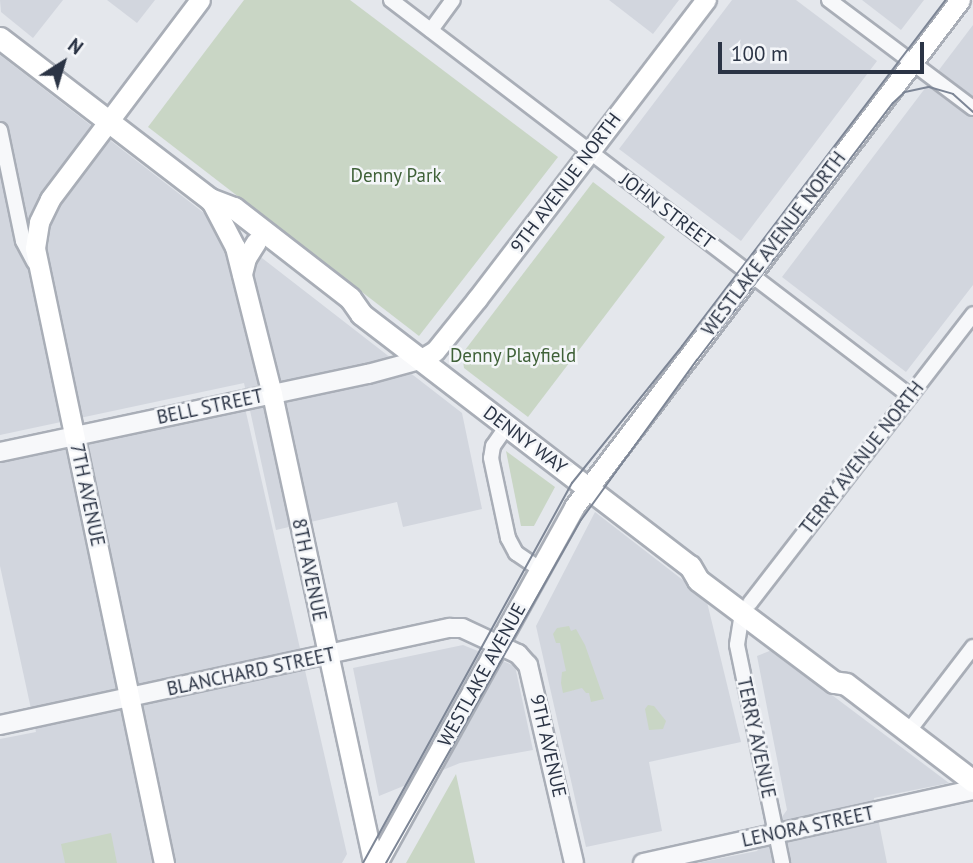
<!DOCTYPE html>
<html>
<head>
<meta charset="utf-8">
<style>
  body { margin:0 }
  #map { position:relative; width:973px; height:863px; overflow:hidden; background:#e4e7ec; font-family:"PT Sans",sans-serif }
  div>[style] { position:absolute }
  .built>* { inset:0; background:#d2d6de }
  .green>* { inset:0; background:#c9d6c5 }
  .roads { filter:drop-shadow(2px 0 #a9aeb7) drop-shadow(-2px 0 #a9aeb7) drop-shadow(0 2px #a9aeb7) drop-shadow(0 -2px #a9aeb7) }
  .minor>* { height:14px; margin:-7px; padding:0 7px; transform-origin:7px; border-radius:7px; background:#f7f8fa }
  .tertiary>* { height:18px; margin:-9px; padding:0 9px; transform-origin:9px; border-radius:9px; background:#f7f8fa }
  .secondary>* { height:19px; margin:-9.5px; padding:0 9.5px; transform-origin:9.5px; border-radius:9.5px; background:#fff }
  .primary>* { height:21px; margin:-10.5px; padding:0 10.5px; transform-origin:10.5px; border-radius:10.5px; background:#fff }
  .tram>* { height:2px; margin:-1px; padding:0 1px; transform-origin:1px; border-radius:1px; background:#7d8696 }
  span { translate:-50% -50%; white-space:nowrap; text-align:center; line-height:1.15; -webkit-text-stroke:5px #f4f6f9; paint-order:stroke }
  .park-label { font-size:19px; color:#3f6138 }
  .street-label { font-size:19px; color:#2b3445 }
  .north { position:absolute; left:28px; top:28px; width:70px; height:70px; -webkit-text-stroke:5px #f4f6f9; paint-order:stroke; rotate:37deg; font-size:19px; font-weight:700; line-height:28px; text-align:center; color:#2b3445 }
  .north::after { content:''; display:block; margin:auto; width:24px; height:32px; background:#2b3445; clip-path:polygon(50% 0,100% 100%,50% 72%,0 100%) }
  .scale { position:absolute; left:718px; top:42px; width:206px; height:32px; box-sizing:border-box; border:4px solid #2b3445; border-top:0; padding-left:9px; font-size:21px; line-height:24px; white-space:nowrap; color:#2b3445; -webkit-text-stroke:5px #f4f6f9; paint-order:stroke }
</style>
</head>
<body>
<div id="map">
  <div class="built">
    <div style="clip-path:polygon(0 0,63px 0,33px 38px,1px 12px)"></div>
    <div style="clip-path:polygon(107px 0,155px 0,137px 23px)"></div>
    <div style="clip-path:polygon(609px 0,679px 0,653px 34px)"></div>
    <div style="clip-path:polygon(732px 0,796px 0,877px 61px,741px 241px,619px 149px)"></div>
    <div style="clip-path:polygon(862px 0,924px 0,901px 30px)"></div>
    <div style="clip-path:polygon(973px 25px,973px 285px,906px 372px,782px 277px)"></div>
    <div style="clip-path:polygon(0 55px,462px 413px,482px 509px,403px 527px,397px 502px,276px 530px,244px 383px,0 435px)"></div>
    <div style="clip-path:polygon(245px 408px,347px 854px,342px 863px,0 863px,0 739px,36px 732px,0 566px,0 461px)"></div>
    <div style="clip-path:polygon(595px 512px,706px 598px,741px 742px,649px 762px,662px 831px,586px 847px,536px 626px)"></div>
    <div style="clip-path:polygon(463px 645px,515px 666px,533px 750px,460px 763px,379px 796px,353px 668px)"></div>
    <div style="clip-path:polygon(772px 650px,949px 783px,874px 798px,887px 863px,697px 863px,757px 851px,787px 810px,757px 656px)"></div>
  </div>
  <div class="green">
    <div style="clip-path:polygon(244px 0,350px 0,558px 157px,419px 336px,148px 127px)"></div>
    <div style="clip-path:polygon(593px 182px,665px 237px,528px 417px,464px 368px,462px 354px)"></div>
    <div style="clip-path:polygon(506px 451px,555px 487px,534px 526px,521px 526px)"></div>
    <div style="clip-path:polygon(569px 626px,571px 631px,576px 629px,585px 645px,604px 699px,591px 702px,589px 693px,586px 693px,582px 688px,563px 693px,561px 683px,562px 672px,566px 671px,560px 643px,556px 643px,553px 634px,557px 628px)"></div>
    <div style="clip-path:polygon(648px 705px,654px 706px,666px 721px,663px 729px,649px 730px,645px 709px)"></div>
    <div style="clip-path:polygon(456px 774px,475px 863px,406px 863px)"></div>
    <div style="clip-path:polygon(111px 833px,117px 863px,65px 863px,61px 844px)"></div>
  </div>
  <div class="roads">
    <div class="minor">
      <div style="left:391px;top:0;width:653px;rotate:37.34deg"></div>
      <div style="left:829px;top:0;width:180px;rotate:36.9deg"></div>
      <div style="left:431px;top:30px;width:37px;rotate:-54deg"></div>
      <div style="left:0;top:130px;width:113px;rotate:78.3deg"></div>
      <div style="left:23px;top:241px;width:24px;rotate:62deg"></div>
      <div style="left:507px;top:426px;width:24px;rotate:125deg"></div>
      <div style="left:493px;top:446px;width:12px;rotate:99deg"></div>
      <div style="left:491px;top:458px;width:82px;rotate:78deg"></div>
      <div style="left:508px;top:538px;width:17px;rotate:62deg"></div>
      <div style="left:516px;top:553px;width:29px;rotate:34deg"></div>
      <div style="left:750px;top:603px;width:365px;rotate:-52.3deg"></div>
      <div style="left:742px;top:613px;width:32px;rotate:99deg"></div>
      <div style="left:737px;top:645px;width:223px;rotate:78.3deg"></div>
      <div style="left:908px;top:732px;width:107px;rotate:-52.6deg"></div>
    </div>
    <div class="tertiary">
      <div style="left:0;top:452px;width:376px;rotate:-12deg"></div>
      <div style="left:368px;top:374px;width:54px;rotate:-15.1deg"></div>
      <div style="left:0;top:725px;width:460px;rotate:-12.2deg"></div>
      <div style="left:450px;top:628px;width:12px"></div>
      <div style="left:462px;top:628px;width:62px;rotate:24.9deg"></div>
      <div style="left:518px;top:654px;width:15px;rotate:48deg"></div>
      <div style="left:528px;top:665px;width:203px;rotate:76.9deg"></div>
      <div style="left:643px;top:863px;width:338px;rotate:-12.5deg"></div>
    </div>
    <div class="secondary">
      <div style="left:210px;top:199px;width:54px;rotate:62.5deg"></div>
      <div style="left:235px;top:247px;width:152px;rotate:75.9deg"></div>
      <div style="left:272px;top:394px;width:480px;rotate:77.8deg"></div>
      <div style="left:242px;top:274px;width:16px;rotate:-76deg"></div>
      <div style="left:246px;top:258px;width:19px;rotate:-58deg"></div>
      <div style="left:420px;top:360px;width:17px;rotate:-31deg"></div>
      <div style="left:435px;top:351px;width:67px;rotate:-51.1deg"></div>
      <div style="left:477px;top:299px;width:377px;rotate:-52.6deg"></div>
      <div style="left:164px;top:863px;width:628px;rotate:-101.85deg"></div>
      <div style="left:35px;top:248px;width:26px;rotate:-81deg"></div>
      <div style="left:39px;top:222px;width:25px;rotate:-64deg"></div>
      <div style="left:50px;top:199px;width:249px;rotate:-53deg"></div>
      <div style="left:377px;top:863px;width:407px;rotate:-61deg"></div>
      <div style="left:574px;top:507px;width:637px;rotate:-52.72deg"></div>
    </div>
    <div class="primary">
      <div style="left:0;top:38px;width:265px;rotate:37.5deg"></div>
      <div style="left:210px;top:199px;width:13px;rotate:48deg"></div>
      <div style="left:210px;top:199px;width:26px;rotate:21deg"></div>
      <div style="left:234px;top:208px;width:147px;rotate:37.8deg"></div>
      <div style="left:350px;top:298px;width:19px;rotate:55deg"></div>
      <div style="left:361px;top:314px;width:414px;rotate:37.5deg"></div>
      <div style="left:690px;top:566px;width:16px;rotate:60deg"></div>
      <div style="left:698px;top:580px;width:170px;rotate:36.9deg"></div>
      <div style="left:834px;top:682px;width:12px;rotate:9deg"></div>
      <div style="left:846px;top:684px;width:160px;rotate:37.4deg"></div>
    </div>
  </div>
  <div class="tram">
    <div style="left:363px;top:863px;width:434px;rotate:-61.2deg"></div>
    <div style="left:572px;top:483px;width:176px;rotate:-51.2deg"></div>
    <div style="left:682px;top:346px;width:435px;rotate:-52.7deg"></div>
    <div style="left:386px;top:863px;width:395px;rotate:-60.4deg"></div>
    <div style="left:581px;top:520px;width:198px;rotate:-54.1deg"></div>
    <div style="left:697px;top:360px;width:323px;rotate:-52.7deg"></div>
    <div style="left:893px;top:103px;width:16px;rotate:-43deg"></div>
    <div style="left:905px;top:92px;width:25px;rotate:-12deg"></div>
    <div style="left:929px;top:87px;width:25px;rotate:16deg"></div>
    <div style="left:953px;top:94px;width:27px;rotate:42deg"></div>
  </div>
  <div class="park-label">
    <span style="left:396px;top:176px">Denny Park</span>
    <span style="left:513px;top:356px">Denny Playfield</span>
  </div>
  <div class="street-label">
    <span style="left:566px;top:183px;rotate:-53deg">9TH AVENUE NORTH</span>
    <span style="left:667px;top:211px;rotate:37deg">JOHN STREET</span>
    <span style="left:774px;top:244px;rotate:-53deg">WESTLAKE AVENUE NORTH</span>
    <span style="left:210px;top:407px;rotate:-12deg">BELL STREET</span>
    <span style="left:525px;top:440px;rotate:37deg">DENNY WAY</span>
    <span style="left:862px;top:458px;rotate:-52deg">TERRY AVENUE NORTH</span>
    <span style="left:87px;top:495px;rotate:78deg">7TH AVENUE</span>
    <span style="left:309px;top:570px;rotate:78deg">8TH AVENUE</span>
    <span style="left:251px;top:672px;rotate:-12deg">BLANCHARD STREET</span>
    <span style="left:482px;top:675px;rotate:-61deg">WESTLAKE AVENUE</span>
    <span style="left:756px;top:738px;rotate:78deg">TERRY AVENUE</span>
    <span style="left:548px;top:746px;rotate:77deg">9TH AVENUE</span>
    <span style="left:808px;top:827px;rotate:-12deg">LENORA STREET</span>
  </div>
  <div class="north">N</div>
  <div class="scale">100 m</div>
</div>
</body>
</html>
